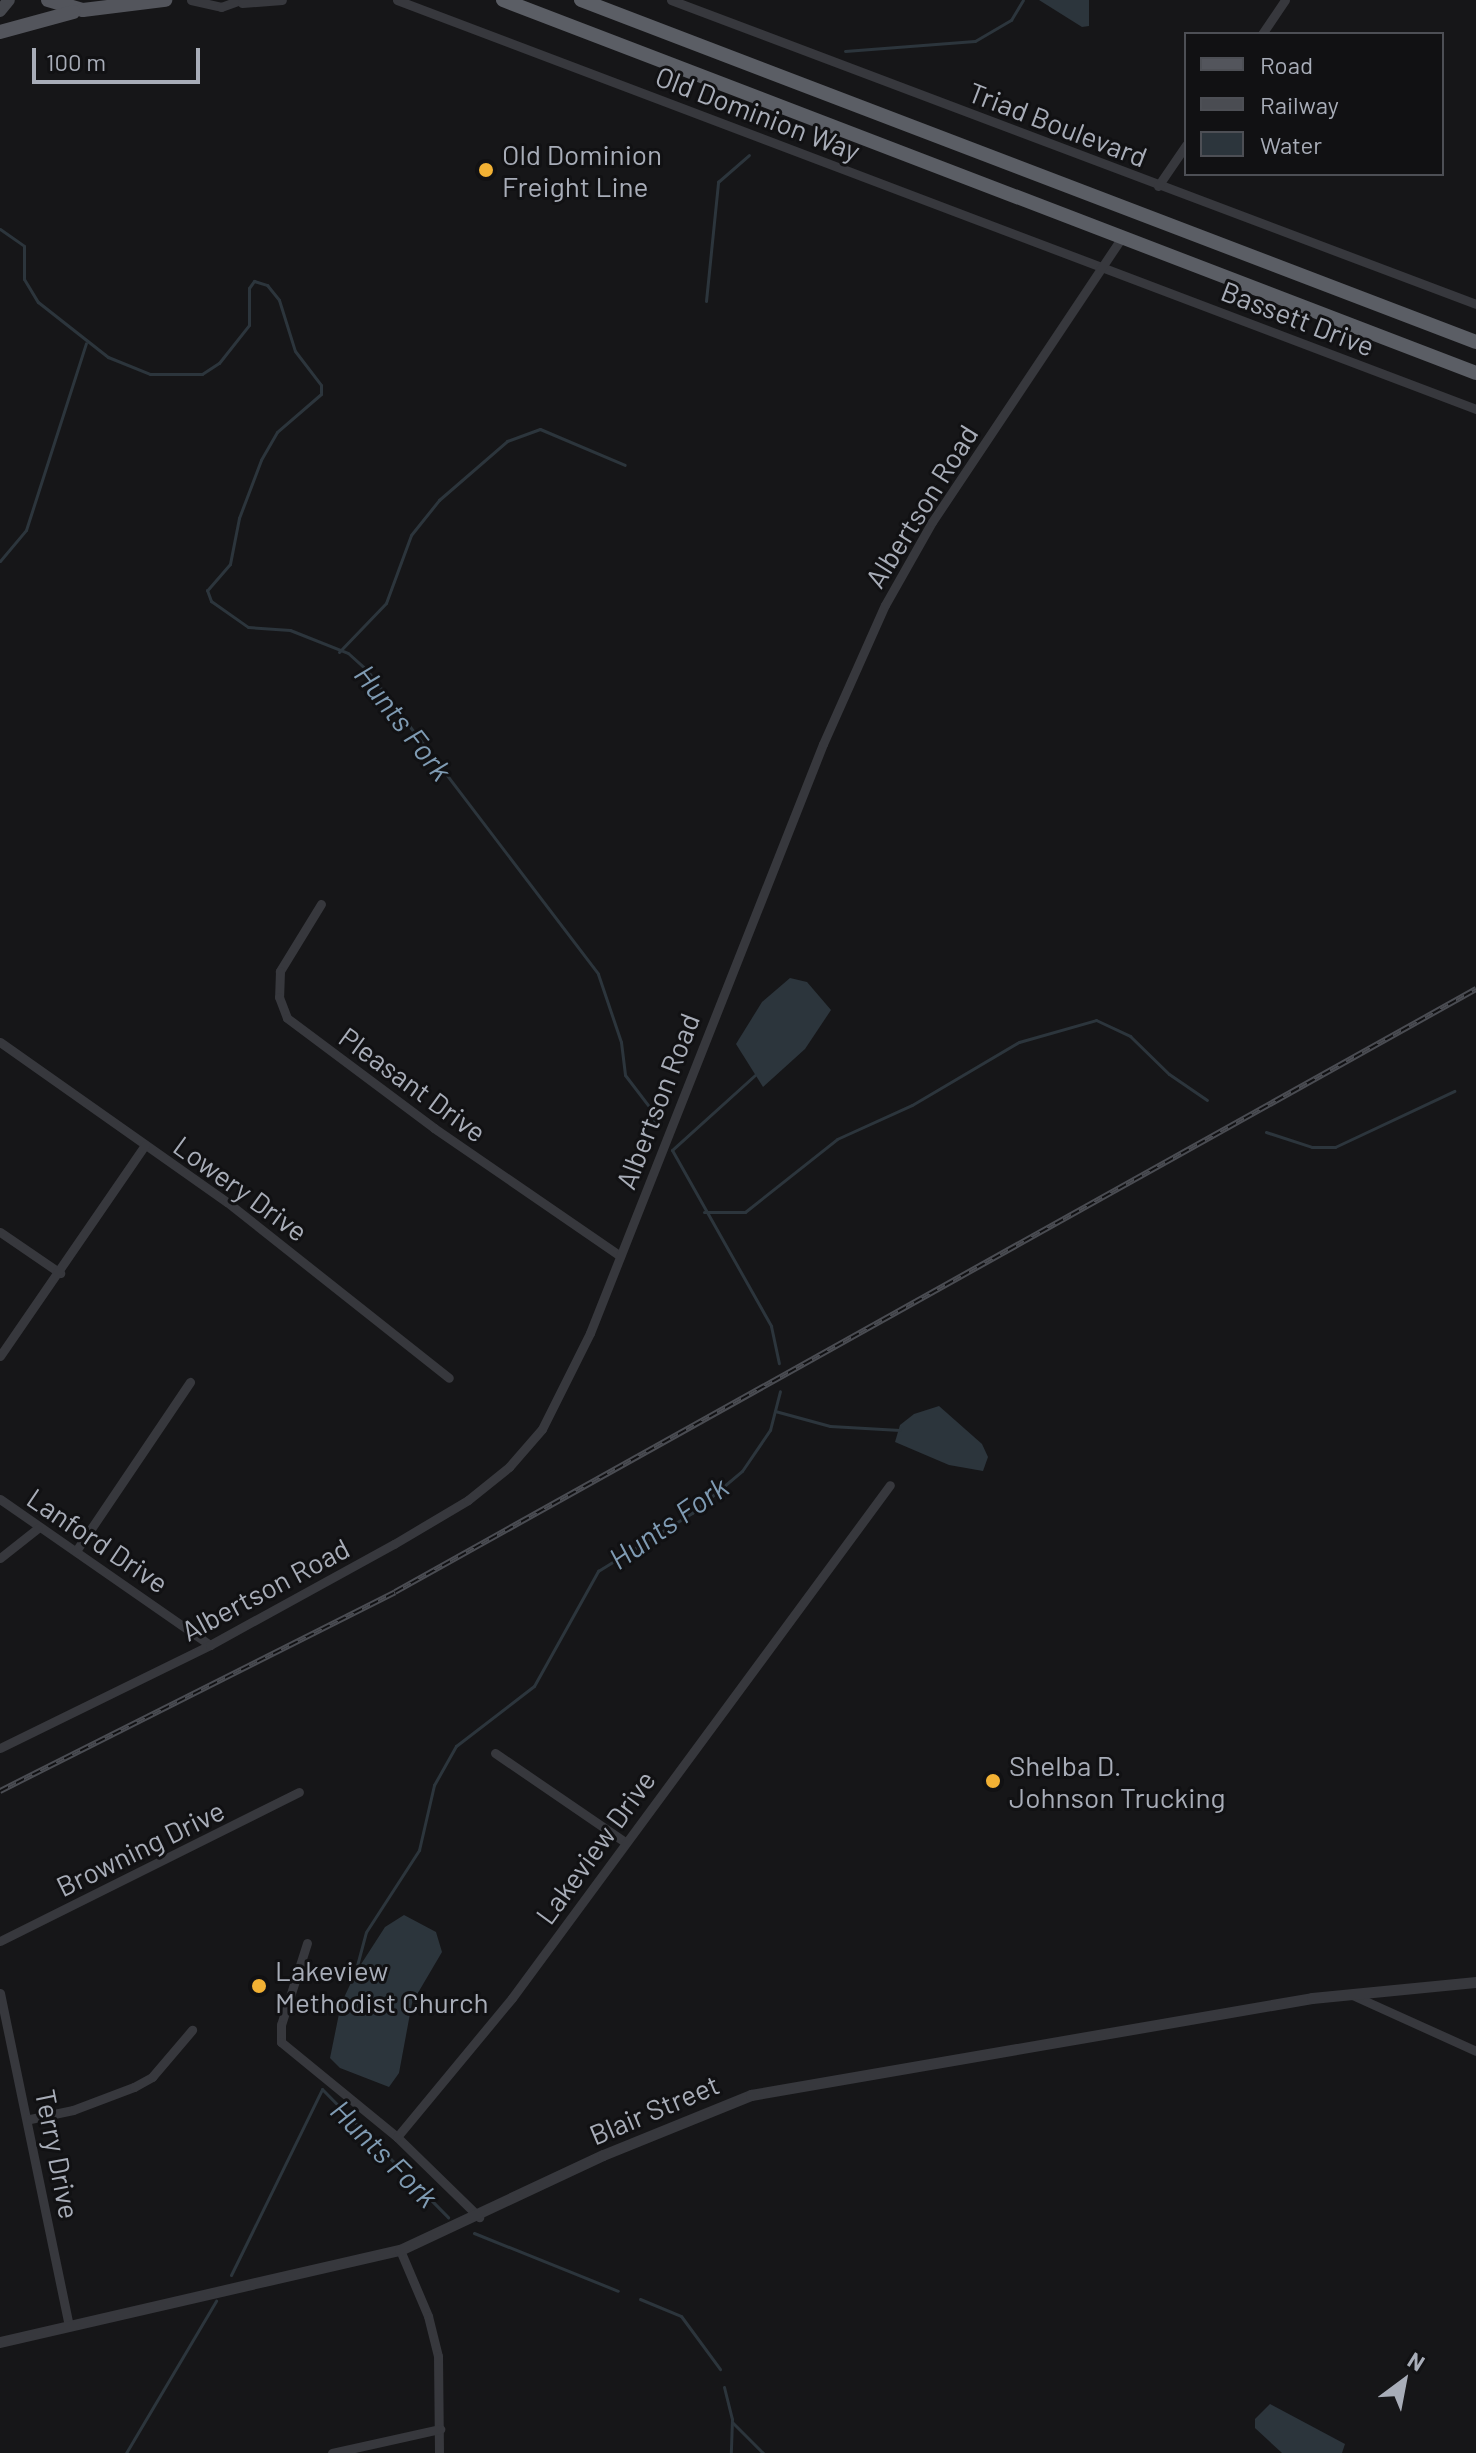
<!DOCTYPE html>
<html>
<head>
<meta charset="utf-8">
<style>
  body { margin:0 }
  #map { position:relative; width:1476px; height:2453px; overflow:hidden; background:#161618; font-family:Barlow,sans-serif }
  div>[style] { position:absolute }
  .water>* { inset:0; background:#2c353c }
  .stream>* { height:3px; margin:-1.5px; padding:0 1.5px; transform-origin:1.5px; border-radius:1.5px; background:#2c353c }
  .minor>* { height:9px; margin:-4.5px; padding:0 4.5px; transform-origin:4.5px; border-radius:4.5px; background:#37383d }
  .tertiary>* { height:11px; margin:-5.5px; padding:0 5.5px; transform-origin:5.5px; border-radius:5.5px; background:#37383d }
  .secondary>* { height:12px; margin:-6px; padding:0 6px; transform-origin:6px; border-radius:6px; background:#45474d }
  .primary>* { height:14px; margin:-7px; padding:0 7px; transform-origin:7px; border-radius:7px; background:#53555c }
  .trunk>* { height:14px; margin:-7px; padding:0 7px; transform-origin:7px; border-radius:7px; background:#5b5e65 }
  .rail>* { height:6px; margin-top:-3px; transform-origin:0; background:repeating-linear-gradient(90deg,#111113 0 9px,#4a4c52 0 18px); box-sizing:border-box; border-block:2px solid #4a4c52 }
  .dots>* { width:22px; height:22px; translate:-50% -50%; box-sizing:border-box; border:4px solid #111113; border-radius:50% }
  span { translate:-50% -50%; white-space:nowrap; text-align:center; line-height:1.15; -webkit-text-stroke:6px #111113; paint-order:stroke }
  .street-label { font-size:28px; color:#a8adb8 }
  .poi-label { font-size:28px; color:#a8adb8 }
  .left { translate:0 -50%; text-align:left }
  .water-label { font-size:30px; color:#7f9bb3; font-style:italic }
  .legend { position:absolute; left:1184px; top:32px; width:260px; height:144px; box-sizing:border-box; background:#111113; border:2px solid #4d4f55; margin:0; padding:10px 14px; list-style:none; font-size:24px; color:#a8adb8 }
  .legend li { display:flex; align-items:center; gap:16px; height:40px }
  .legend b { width:40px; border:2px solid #4d4f55 }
  .north { position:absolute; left:1364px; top:2341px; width:80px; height:80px; -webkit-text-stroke:6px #111113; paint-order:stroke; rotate:32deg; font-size:22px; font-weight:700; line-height:32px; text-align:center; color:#a8adb8 }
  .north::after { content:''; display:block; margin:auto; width:28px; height:36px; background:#a8adb8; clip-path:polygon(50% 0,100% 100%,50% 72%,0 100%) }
  .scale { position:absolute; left:32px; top:48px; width:168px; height:36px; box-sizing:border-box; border:4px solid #a8adb8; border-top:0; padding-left:10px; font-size:24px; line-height:28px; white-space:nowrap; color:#a8adb8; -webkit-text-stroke:6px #111113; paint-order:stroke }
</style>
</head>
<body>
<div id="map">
  <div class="water">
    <div style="clip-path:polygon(1039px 0,1089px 0,1089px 26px,1082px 27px)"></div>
    <div style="clip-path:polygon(790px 978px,807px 982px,831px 1010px,805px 1049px,763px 1087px,736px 1044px,762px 1002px)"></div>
    <div style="clip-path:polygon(939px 1406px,982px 1444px,988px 1457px,983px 1471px,949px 1465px,895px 1442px,900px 1425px,914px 1414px)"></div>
    <div style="clip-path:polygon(404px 1915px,436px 1932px,442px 1952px,412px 2003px,399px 2073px,389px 2087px,340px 2068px,330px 2058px,341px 2004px,356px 1972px,385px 1927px)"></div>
    <div style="clip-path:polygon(1270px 2404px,1345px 2444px,1342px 2453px,1282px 2453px,1255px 2428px,1255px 2419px)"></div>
  </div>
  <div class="stream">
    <div style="left:845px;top:51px;width:130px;rotate:-4.4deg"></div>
    <div style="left:975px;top:41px;width:42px;rotate:-30.3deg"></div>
    <div style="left:1011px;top:20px;width:23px;rotate:-59deg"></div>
    <div style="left:0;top:229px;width:29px;rotate:35deg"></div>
    <div style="left:24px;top:246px;width:33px;rotate:90deg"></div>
    <div style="left:24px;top:279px;width:27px;rotate:59deg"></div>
    <div style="left:38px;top:302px;width:89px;rotate:38.2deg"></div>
    <div style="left:108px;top:357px;width:45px;rotate:22deg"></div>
    <div style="left:150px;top:374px;width:52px"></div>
    <div style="left:202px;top:374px;width:20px;rotate:-33deg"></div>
    <div style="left:219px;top:363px;width:48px;rotate:-51.7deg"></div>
    <div style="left:249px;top:325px;width:37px;rotate:-90deg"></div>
    <div style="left:249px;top:288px;width:9px;rotate:-54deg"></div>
    <div style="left:254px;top:281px;width:14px;rotate:17deg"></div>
    <div style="left:267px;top:285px;width:19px;rotate:51deg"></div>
    <div style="left:279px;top:300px;width:53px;rotate:72.6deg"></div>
    <div style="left:295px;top:351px;width:43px;rotate:52.6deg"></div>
    <div style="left:321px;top:385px;width:9px;rotate:90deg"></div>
    <div style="left:321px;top:394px;width:58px;rotate:139.2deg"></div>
    <div style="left:277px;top:432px;width:32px;rotate:120deg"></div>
    <div style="left:261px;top:460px;width:62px;rotate:110.8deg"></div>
    <div style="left:239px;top:518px;width:47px;rotate:101.1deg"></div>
    <div style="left:230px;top:564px;width:35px;rotate:131deg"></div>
    <div style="left:207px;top:590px;width:12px;rotate:70deg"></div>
    <div style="left:211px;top:601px;width:45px;rotate:35.1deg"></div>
    <div style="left:248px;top:627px;width:42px;rotate:4.1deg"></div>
    <div style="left:290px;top:630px;width:62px;rotate:21.6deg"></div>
    <div style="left:348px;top:653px;width:24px;rotate:42deg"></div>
    <div style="left:366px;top:669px;width:383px;rotate:52.7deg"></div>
    <div style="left:598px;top:974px;width:72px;rotate:71.3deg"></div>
    <div style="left:621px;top:1042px;width:33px;rotate:83deg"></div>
    <div style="left:625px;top:1075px;width:43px;rotate:52.6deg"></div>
    <div style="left:651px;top:1109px;width:19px;rotate:74deg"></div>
    <div style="left:706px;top:301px;width:120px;rotate:-84.2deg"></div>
    <div style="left:718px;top:182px;width:41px;rotate:-41.1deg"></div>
    <div style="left:0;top:561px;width:40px;rotate:-50deg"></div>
    <div style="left:26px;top:530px;width:196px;rotate:-72.2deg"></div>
    <div style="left:339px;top:652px;width:68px;rotate:-46.2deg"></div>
    <div style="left:386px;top:603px;width:72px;rotate:-69.8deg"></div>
    <div style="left:411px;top:535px;width:45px;rotate:-51.3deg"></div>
    <div style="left:439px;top:500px;width:90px;rotate:-40.9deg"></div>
    <div style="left:507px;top:441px;width:35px;rotate:-20deg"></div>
    <div style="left:540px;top:429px;width:92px;rotate:23deg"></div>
    <div style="left:755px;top:1075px;width:112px;rotate:137.9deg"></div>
    <div style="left:672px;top:1150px;width:202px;rotate:60.6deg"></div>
    <div style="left:771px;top:1326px;width:38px;rotate:78deg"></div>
    <div style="left:1266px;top:1132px;width:48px;rotate:18.1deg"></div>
    <div style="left:1312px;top:1147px;width:23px"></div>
    <div style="left:1335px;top:1147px;width:132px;rotate:-25.2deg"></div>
    <div style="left:704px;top:1212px;width:41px"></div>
    <div style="left:745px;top:1212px;width:117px;rotate:-38.4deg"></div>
    <div style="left:837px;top:1139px;width:82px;rotate:-24.4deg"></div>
    <div style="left:912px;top:1105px;width:124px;rotate:-30.5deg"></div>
    <div style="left:1019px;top:1042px;width:80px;rotate:-15.9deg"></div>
    <div style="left:1096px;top:1020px;width:38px;rotate:25deg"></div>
    <div style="left:1130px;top:1036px;width:54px;rotate:44.3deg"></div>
    <div style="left:1169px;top:1074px;width:46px;rotate:34.4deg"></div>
    <div style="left:775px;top:1411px;width:57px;rotate:15.3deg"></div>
    <div style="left:830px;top:1426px;width:70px;rotate:3.3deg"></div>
    <div style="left:355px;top:1973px;width:42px;rotate:-75deg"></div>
    <div style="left:366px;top:1932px;width:98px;rotate:-57.1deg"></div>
    <div style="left:419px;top:1850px;width:67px;rotate:-77deg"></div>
    <div style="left:434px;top:1785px;width:45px;rotate:-60.6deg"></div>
    <div style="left:456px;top:1746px;width:98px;rotate:-37.6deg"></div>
    <div style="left:534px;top:1686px;width:132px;rotate:-60.9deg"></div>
    <div style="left:598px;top:1571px;width:110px;rotate:-31.7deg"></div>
    <div style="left:692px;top:1513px;width:65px;rotate:-40deg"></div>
    <div style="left:742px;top:1471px;width:50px;rotate:-55.7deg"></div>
    <div style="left:770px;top:1430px;width:40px;rotate:-75.6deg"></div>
    <div style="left:474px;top:2233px;width:155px;rotate:21.9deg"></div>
    <div style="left:231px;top:2275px;width:207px;rotate:-63.9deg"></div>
    <div style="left:322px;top:2089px;width:180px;rotate:45.5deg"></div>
    <div style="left:640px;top:2299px;width:44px;rotate:22.5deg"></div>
    <div style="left:681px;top:2316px;width:66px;rotate:53.7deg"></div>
    <div style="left:724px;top:2387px;width:33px;rotate:76deg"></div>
    <div style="left:732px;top:2419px;width:34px;rotate:92deg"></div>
    <div style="left:732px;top:2422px;width:44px;rotate:45deg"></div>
    <div style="left:126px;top:2453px;width:177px;rotate:-59.4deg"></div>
  </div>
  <div class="minor">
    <div style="left:191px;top:0;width:31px;rotate:13deg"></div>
    <div style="left:221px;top:7px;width:20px;rotate:-20deg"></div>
    <div style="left:397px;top:0;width:1154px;rotate:20.76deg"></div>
    <div style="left:671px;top:0;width:860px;rotate:20.69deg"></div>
    <div style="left:242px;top:3px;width:40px;rotate:-4.3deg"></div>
    <div style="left:1262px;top:34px;width:41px;rotate:-55.9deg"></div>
    <div style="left:1158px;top:186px;width:50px;rotate:-55.7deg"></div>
    <div style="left:321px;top:904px;width:79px;rotate:121.5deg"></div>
    <div style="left:280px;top:971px;width:26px;rotate:92deg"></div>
    <div style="left:279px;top:997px;width:22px;rotate:69deg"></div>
    <div style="left:287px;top:1018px;width:184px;rotate:36.8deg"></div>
    <div style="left:434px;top:1128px;width:226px;rotate:34.5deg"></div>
    <div style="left:0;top:1042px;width:278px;rotate:35.2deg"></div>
    <div style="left:227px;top:1202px;width:283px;rotate:38.4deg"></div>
    <div style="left:0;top:1232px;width:73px;rotate:34.3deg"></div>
    <div style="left:0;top:1356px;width:256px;rotate:-55.5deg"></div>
    <div style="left:0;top:1499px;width:256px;rotate:34.8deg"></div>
    <div style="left:76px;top:1551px;width:204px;rotate:-56deg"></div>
    <div style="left:0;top:1558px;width:48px;rotate:-38.3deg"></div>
    <div style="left:0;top:1748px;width:234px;rotate:-26.1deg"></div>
    <div style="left:210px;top:1645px;width:210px;rotate:-28.8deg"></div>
    <div style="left:394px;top:1544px;width:86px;rotate:-30.7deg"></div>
    <div style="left:468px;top:1500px;width:53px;rotate:-38.8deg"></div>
    <div style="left:509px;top:1467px;width:50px;rotate:-49deg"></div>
    <div style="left:542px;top:1429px;width:107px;rotate:-63.4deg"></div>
    <div style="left:590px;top:1333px;width:633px;rotate:-68.42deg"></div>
    <div style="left:823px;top:744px;width:152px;rotate:-66deg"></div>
    <div style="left:885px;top:605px;width:95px;rotate:-60.5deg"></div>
    <div style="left:932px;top:522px;width:340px;rotate:-56.3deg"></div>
    <div style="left:495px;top:1753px;width:158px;rotate:34.4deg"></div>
    <div style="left:0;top:1941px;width:334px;rotate:-26.5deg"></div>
    <div style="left:307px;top:1943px;width:86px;rotate:107.6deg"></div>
    <div style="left:281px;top:2025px;width:17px;rotate:90deg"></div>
    <div style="left:281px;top:2042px;width:150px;rotate:39.3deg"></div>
    <div style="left:397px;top:2137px;width:115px;rotate:44.3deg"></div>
    <div style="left:0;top:1993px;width:339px;rotate:78.3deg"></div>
    <div style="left:1350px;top:1994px;width:138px;rotate:24.3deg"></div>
    <div style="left:30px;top:2119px;width:44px;rotate:-11.8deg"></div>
    <div style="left:73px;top:2110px;width:65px;rotate:-20.7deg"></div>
    <div style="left:134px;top:2087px;width:21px;rotate:-29deg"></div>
    <div style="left:152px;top:2077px;width:62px;rotate:-49.6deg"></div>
    <div style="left:397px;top:2137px;width:180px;rotate:-50.4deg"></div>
    <div style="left:512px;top:1998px;width:637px;rotate:-53.62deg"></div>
    <div style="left:400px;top:2250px;width:72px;rotate:67deg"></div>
    <div style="left:428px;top:2316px;width:41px;rotate:76deg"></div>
    <div style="left:438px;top:2356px;width:97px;rotate:89.4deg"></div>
    <div style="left:332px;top:2453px;width:111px;rotate:-12.5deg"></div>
  </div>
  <div class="tertiary">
    <div style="left:0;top:2342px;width:410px;rotate:-13deg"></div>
    <div style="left:400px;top:2250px;width:224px;rotate:-25.1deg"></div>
    <div style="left:603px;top:2155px;width:160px;rotate:-22.1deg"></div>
    <div style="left:751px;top:2095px;width:569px;rotate:-9.81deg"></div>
    <div style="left:1312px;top:1998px;width:165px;rotate:-5.6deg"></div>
  </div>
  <div class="secondary">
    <div style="left:0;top:11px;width:14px;rotate:-51deg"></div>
  </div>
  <div class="primary">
    <div style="left:48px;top:0;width:36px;rotate:16deg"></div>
    <div style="left:83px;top:10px;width:83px;rotate:-7deg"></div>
    <div style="left:0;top:32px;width:76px;rotate:-15.3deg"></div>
  </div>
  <div class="trunk">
    <div style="left:503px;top:0;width:1042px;rotate:20.97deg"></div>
    <div style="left:581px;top:0;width:958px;rotate:20.91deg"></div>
  </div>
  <div class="rail">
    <div style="left:0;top:1791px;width:442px;rotate:-26.7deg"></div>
    <div style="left:395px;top:1592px;width:1238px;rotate:-29.15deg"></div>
  </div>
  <div class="dots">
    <div style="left:486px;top:170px;background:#f2b134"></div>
    <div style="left:993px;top:1781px;background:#f2b134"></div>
    <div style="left:259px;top:1986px;background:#f2b134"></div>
  </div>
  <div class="street-label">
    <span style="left:758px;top:113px;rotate:21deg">Old Dominion Way</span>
    <span style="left:1058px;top:124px;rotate:21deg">Triad Boulevard</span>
    <span style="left:1298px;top:318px;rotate:21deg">Bassett Drive</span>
    <span style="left:921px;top:506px;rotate:-58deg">Albertson Road</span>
    <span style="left:413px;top:1084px;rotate:36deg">Pleasant Drive</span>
    <span style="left:657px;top:1101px;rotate:-69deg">Albertson Road</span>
    <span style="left:241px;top:1188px;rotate:36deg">Lowery Drive</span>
    <span style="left:98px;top:1540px;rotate:34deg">Lanford Drive</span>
    <span style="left:265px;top:1589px;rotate:-28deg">Albertson Road</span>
    <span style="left:595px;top:1847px;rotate:-54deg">Lakeview Drive</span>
    <span style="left:140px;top:1848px;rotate:-26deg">Browning Drive</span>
    <span style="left:654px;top:2109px;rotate:-23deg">Blair Street</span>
    <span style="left:58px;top:2154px;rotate:79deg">Terry Drive</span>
  </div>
  <div class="poi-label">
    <span class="left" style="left:502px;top:170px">Old Dominion<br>Freight Line</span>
    <span class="left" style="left:1009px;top:1781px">Shelba D.<br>Johnson Trucking</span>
    <span class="left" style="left:275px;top:1986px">Lakeview<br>Methodist Church</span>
  </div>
  <div class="water-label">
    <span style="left:404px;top:722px;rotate:52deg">Hunts Fork</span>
    <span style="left:668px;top:1522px;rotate:-35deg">Hunts Fork</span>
    <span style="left:385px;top:2153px;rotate:45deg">Hunts Fork</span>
  </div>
  <ul class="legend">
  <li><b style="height:10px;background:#53555c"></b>Road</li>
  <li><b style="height:10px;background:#4a4c52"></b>Railway</li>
  <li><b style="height:22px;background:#2c353c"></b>Water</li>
  </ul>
  <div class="north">N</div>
  <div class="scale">100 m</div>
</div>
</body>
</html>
